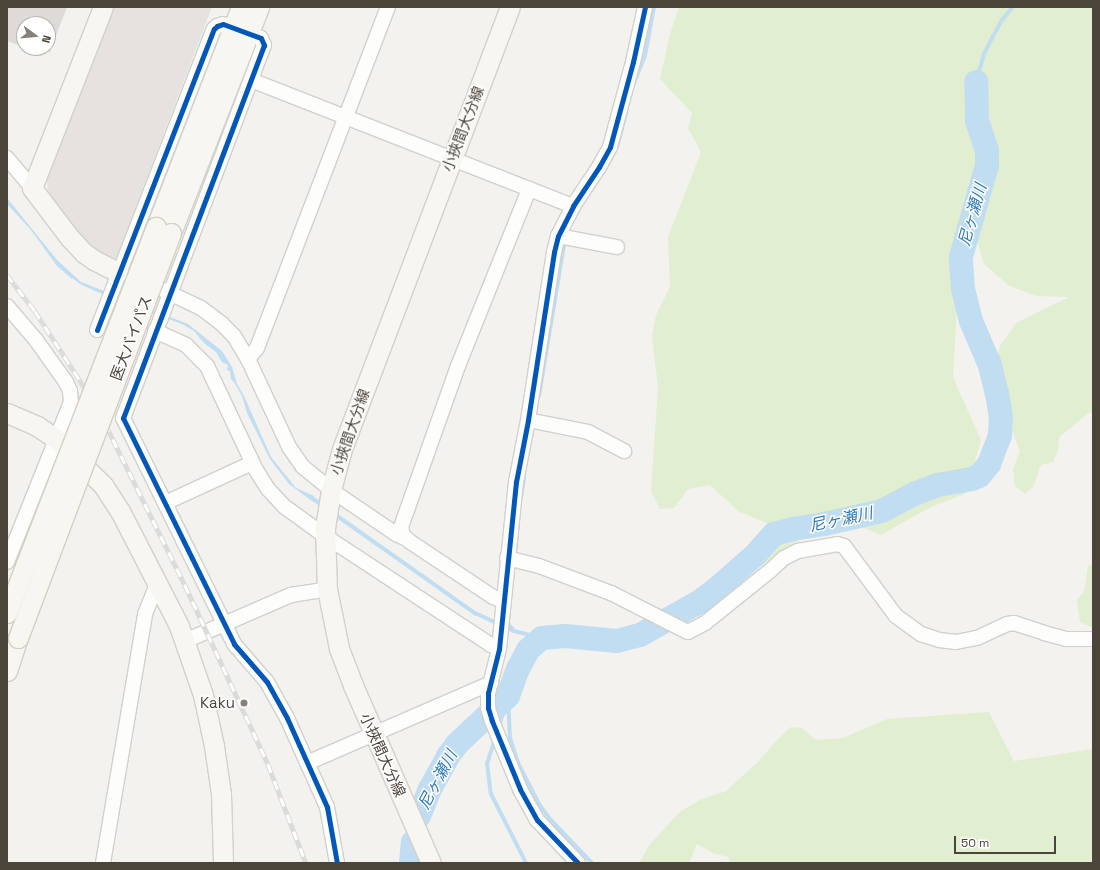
<!DOCTYPE html>
<html>
<head>
<meta charset="utf-8">
<style>
  body { margin:0 }
  #map { position:relative; width:1100px; height:870px; overflow:hidden; background:#f4f2ee; font-family:"Space Grotesk","Noto Sans JP",sans-serif }
  div>[style] { position:absolute }
  .green>* { inset:0; background:#e1eecf }
  .parking>* { inset:0; background:#e6e3df }
  .water>* { inset:0; background:#c0ddf1 }
  .stream>* { height:4px; margin:-2px; padding:0 2px; transform-origin:2px; border-radius:2px; background:#c0ddf1 }
  .river>* { height:24px; margin:-12px; padding:0 12px; transform-origin:12px; border-radius:12px; background:#c0ddf1 }
  .building>* { inset:0; background:#dedbd6 }
  .roads { filter:drop-shadow(1px 0 #d2d0cb) drop-shadow(-1px 0 #d2d0cb) drop-shadow(0 1px #d2d0cb) drop-shadow(0 -1px #d2d0cb) }
  .street>* { height:14px; margin:-7px; padding:0 7px; transform-origin:7px; border-radius:7px; background:#fdfdfc }
  .secondary>* { height:19px; margin:-9.5px; padding:0 9.5px; transform-origin:9.5px; border-radius:9.5px; background:#f7f6f1 }
  .rail>* { height:4.5px; margin-top:-2.25px; transform-origin:0; background:repeating-linear-gradient(90deg,#fff 0 9px,#dbdbda 0 18px); box-sizing:border-box; border-block:1px solid #dbdbda }
  .bridges { filter:drop-shadow(1px 0 #d3cfc5) drop-shadow(-1px 0 #d3cfc5) drop-shadow(0 1px #d3cfc5) drop-shadow(0 -1px #d3cfc5) }
  .secondary-bridge>* { height:19px; margin:-9.5px; padding:0 9.5px; transform-origin:9.5px; border-radius:9.5px; background:#f7f6f1 }
  .cycleway>* { height:5px; margin:-2.5px; padding:0 2.5px; transform-origin:2.5px; border-radius:2.5px; background:#0057b8 }
  .dots>* { width:11px; height:11px; translate:-50% -50%; box-sizing:border-box; border:2px solid #fff; border-radius:50% }
  span { translate:-50% -50%; white-space:nowrap; text-align:center; line-height:1.15; -webkit-text-stroke:3px #fff; paint-order:stroke }
  .street-label { font-size:15px; color:#4b4439 }
  .poi-label { font-size:15px; color:#4b4439 }
  .right { translate:-100% -50%; text-align:right }
  .water-label { font-size:16px; color:#2e7ab2; font-style:italic }
  .frame { position:absolute; inset:0; border:8px solid #4b4439; pointer-events:none }
  .north { position:absolute; left:16px; top:16px; width:40px; height:40px; box-sizing:border-box; background:#fff; border:1px solid #b7b4b0; border-radius:50%; rotate:106deg; font-size:11px; font-weight:700; line-height:16px; text-align:center; color:#4b4439 }
  .north::after { content:''; display:block; margin:auto; width:14px; height:18px; background:#868178; clip-path:polygon(50% 0,100% 100%,50% 72%,0 100%) }
  .scale { position:absolute; left:954px; top:836px; width:102px; height:18px; box-sizing:border-box; border:2px solid #4b4439; border-top:0; padding-left:5px; font-size:12px; line-height:14px; white-space:nowrap; color:#4b4439; -webkit-text-stroke:3px #fff; paint-order:stroke }
</style>
</head>
<body>
<div id="map">
  <div class="green">
    <div style="clip-path:polygon(679px 7px,1093px 7px,1093px 414px,1090px 412px,1059px 437px,1058px 451px,1053px 462px,1041px 465px,1033px 487px,1025px 494px,1015px 486px,1013px 469px,1020px 451px,1004px 410px,994px 370px,1000px 346px,1016px 323px,1069px 297px,1036px 296px,1008px 285px,984px 264px,975px 234px,967px 256px,957px 307px,953px 377px,981px 440px,965px 494px,931px 507px,881px 535px,833px 515px,772px 561px,758px 565px,758px 551px,769px 524px,738px 511px,710px 485px,688px 489px,674px 508px,660px 509px,651px 491px,658px 387px,652px 336px,656px 315px,670px 287px,668px 237px,701px 152px,688px 128px,692px 113px,660px 79px,670px 34px)"></div>
    <div style="clip-path:polygon(1093px 564px,1093px 628px,1080px 622px,1077px 600px,1084px 592px,1088px 566px)"></div>
    <div style="clip-path:polygon(989px 712px,1014px 761px,1093px 749px,1093px 863px,731px 863px,728px 857px,713px 853px,697px 844px,690px 861px,686px 863px,639px 863px,650px 844px,681px 811px,702px 799px,726px 791px,758px 762px,777px 740px,791px 727px,802px 728px,816px 740px,843px 738px,887px 719px)"></div>
  </div>
  <div class="parking">
    <div style="clip-path:polygon(113px 7px,212px 7px,116px 259px,90px 249px,73px 229px,48px 193px,47px 181px)"></div>
  </div>
  <div class="water">
    <div style="clip-path:polygon(7px 198px,57px 260px,81px 282px,188px 324px,222px 351px,232px 367px,237px 384px,244px 396px,271px 457px,296px 488px,314px 496px,312px 501px,289px 484px,270px 459px,247px 413px,242px 396px,234px 382px,231px 379px,230px 371px,227px 370px,228px 365px,222px 362px,216px 352px,204px 343px,194px 331px,182px 324px,95px 291px,80px 284px,72px 278px,72px 279px,57px 266px,31px 230px,7px 204px)"></div>
  </div>
  <div class="stream">
    <div style="left:976px;top:82px;width:29px;rotate:-74deg"></div>
    <div style="left:984px;top:54px;width:18px;rotate:-63deg"></div>
    <div style="left:992px;top:38px;width:21px;rotate:-61deg"></div>
    <div style="left:1002px;top:20px;width:17px;rotate:-50deg"></div>
    <div style="left:634px;top:83px;width:29px;rotate:-68deg"></div>
    <div style="left:645px;top:56px;width:50px;rotate:-79.6deg"></div>
    <div style="left:617px;top:147px;width:35px;rotate:-75deg"></div>
    <div style="left:539px;top:396px;width:159px;rotate:-80.6deg"></div>
    <div style="left:310px;top:497px;width:17px;rotate:33deg"></div>
    <div style="left:521px;top:497px;width:19px;rotate:-81deg"></div>
    <div style="left:333px;top:513px;width:174px;rotate:35.2deg"></div>
    <div style="left:475px;top:613px;width:43px;rotate:24.8deg"></div>
    <div style="left:508px;top:619px;width:5px;rotate:90deg"></div>
    <div style="left:508px;top:624px;width:9px;rotate:49deg"></div>
    <div style="left:514px;top:631px;width:29px;rotate:14deg"></div>
    <div style="left:508px;top:696px;width:42px;rotate:87.3deg"></div>
    <div style="left:510px;top:738px;width:26px;rotate:72deg"></div>
    <div style="left:518px;top:763px;width:46px;rotate:62.9deg"></div>
    <div style="left:539px;top:804px;width:17px;rotate:54deg"></div>
    <div style="left:549px;top:818px;width:62px;rotate:46.3deg"></div>
    <div style="left:499px;top:726px;width:27px;rotate:-73deg"></div>
    <div style="left:495px;top:739px;width:25px;rotate:108deg"></div>
    <div style="left:487px;top:763px;width:31px;rotate:83deg"></div>
    <div style="left:491px;top:794px;width:77px;rotate:63.1deg"></div>
  </div>
  <div class="river">
    <div style="left:419px;top:816px;width:29px;rotate:-68deg"></div>
    <div style="left:430px;top:789px;width:38px;rotate:-61deg"></div>
    <div style="left:448px;top:756px;width:15px;rotate:-53deg"></div>
    <div style="left:457px;top:744px;width:70px;rotate:-43.3deg"></div>
    <div style="left:508px;top:696px;width:29px;rotate:-70deg"></div>
    <div style="left:518px;top:669px;width:21px;rotate:-62deg"></div>
    <div style="left:528px;top:650px;width:18px;rotate:-41deg"></div>
    <div style="left:542px;top:638px;width:23px;rotate:-5deg"></div>
    <div style="left:565px;top:636px;width:52px;rotate:5.5deg"></div>
    <div style="left:617px;top:641px;width:24px;rotate:-15deg"></div>
    <div style="left:640px;top:635px;width:68px;rotate:-29.2deg"></div>
    <div style="left:699px;top:602px;width:19px;rotate:-36deg"></div>
    <div style="left:714px;top:591px;width:53px;rotate:-41.2deg"></div>
    <div style="left:754px;top:556px;width:30px;rotate:-48deg"></div>
    <div style="left:774px;top:534px;width:20px;rotate:-15deg"></div>
    <div style="left:793px;top:529px;width:31px;rotate:-9deg"></div>
    <div style="left:824px;top:524px;width:59px;rotate:-12.6deg"></div>
    <div style="left:882px;top:511px;width:36px;rotate:-28deg"></div>
    <div style="left:914px;top:494px;width:26px;rotate:-21deg"></div>
    <div style="left:938px;top:485px;width:35px;rotate:-10deg"></div>
    <div style="left:972px;top:479px;width:8px;rotate:-23deg"></div>
    <div style="left:979px;top:476px;width:16px;rotate:-50deg"></div>
    <div style="left:989px;top:464px;width:31px;rotate:-69deg"></div>
    <div style="left:1000px;top:435px;width:17px;rotate:-87deg"></div>
    <div style="left:1001px;top:418px;width:24px;rotate:-99deg"></div>
    <div style="left:997px;top:394px;width:32px;rotate:-104deg"></div>
    <div style="left:989px;top:363px;width:46px;rotate:-113.2deg"></div>
    <div style="left:971px;top:321px;width:33px;rotate:-104deg"></div>
    <div style="left:963px;top:289px;width:32px;rotate:-94deg"></div>
    <div style="left:961px;top:257px;width:96px;rotate:-74.2deg"></div>
    <div style="left:987px;top:165px;width:14px;rotate:-90deg"></div>
    <div style="left:987px;top:151px;width:32px;rotate:-108deg"></div>
    <div style="left:977px;top:121px;width:39px;rotate:-91deg"></div>
    <div style="left:411px;top:863px;width:21px;rotate:-85deg"></div>
  </div>
  <div class="building">
    <div style="clip-path:polygon(7px 7px,67px 7px,49px 54px,48px 24px,24px 24px,24px 47px,7px 41px)"></div>
  </div>
  <div class="roads">
    <div class="street">
      <div style="left:251px;top:80px;width:346px;rotate:21.4deg"></div>
      <div style="left:7px;top:158px;width:39px;rotate:50deg"></div>
      <div style="left:558px;top:236px;width:60px;rotate:10.6deg"></div>
      <div style="left:161px;top:289px;width:44px;rotate:25.4deg"></div>
      <div style="left:201px;top:308px;width:26px;rotate:37deg"></div>
      <div style="left:222px;top:324px;width:17px;rotate:45deg"></div>
      <div style="left:234px;top:336px;width:27px;rotate:59deg"></div>
      <div style="left:248px;top:359px;width:97px;rotate:65deg"></div>
      <div style="left:289px;top:447px;width:24px;rotate:55deg"></div>
      <div style="left:303px;top:467px;width:36px;rotate:39deg"></div>
      <div style="left:331px;top:490px;width:78px;rotate:34.1deg"></div>
      <div style="left:396px;top:534px;width:10px;rotate:24deg"></div>
      <div style="left:7px;top:306px;width:45px;rotate:49.5deg"></div>
      <div style="left:36px;top:340px;width:52px;rotate:54.5deg"></div>
      <div style="left:66px;top:382px;width:10px;rotate:66deg"></div>
      <div style="left:70px;top:391px;width:11px;rotate:85deg"></div>
      <div style="left:71px;top:402px;width:172px;rotate:111.8deg"></div>
      <div style="left:97px;top:330px;width:323px;rotate:-68.8deg"></div>
      <div style="left:214px;top:29px;width:4px;rotate:-45deg"></div>
      <div style="left:217px;top:26px;width:6px;rotate:-18deg"></div>
      <div style="left:223px;top:24px;width:40px;rotate:20.2deg"></div>
      <div style="left:261px;top:38px;width:8px;rotate:67deg"></div>
      <div style="left:264px;top:45px;width:399px;rotate:110.7deg"></div>
      <div style="left:123px;top:418px;width:252px;rotate:63.8deg"></div>
      <div style="left:234px;top:644px;width:50px;rotate:49deg"></div>
      <div style="left:267px;top:682px;width:41px;rotate:60.9deg"></div>
      <div style="left:287px;top:718px;width:98px;rotate:65.8deg"></div>
      <div style="left:327px;top:807px;width:57px;rotate:79.9deg"></div>
      <div style="left:155px;top:331px;width:34px;rotate:24deg"></div>
      <div style="left:186px;top:345px;width:30px;rotate:45deg"></div>
      <div style="left:207px;top:366px;width:115px;rotate:64.8deg"></div>
      <div style="left:256px;top:470px;width:22px;rotate:58deg"></div>
      <div style="left:268px;top:489px;width:25px;rotate:47deg"></div>
      <div style="left:285px;top:507px;width:49px;rotate:35.9deg"></div>
      <div style="left:325px;top:536px;width:199px;rotate:33.3deg"></div>
      <div style="left:491px;top:645px;width:9px;rotate:27deg"></div>
      <div style="left:248px;top:359px;width:14px;rotate:-51deg"></div>
      <div style="left:257px;top:348px;width:365px;rotate:-69deg"></div>
      <div style="left:528px;top:420px;width:61px;rotate:11.3deg"></div>
      <div style="left:588px;top:432px;width:41px;rotate:27.8deg"></div>
      <div style="left:165px;top:503px;width:96px;rotate:-24.7deg"></div>
      <div style="left:507px;top:558px;width:33px;rotate:14deg"></div>
      <div style="left:539px;top:566px;width:77px;rotate:20.6deg"></div>
      <div style="left:611px;top:593px;width:86px;rotate:26.9deg"></div>
      <div style="left:688px;top:632px;width:19px;rotate:-28deg"></div>
      <div style="left:705px;top:623px;width:85px;rotate:-38.8deg"></div>
      <div style="left:771px;top:570px;width:18px;rotate:-43deg"></div>
      <div style="left:784px;top:558px;width:16px;rotate:-27deg"></div>
      <div style="left:798px;top:551px;width:40px;rotate:-10deg"></div>
      <div style="left:837px;top:544px;width:7px;rotate:16deg"></div>
      <div style="left:844px;top:546px;width:87px;rotate:53.4deg"></div>
      <div style="left:896px;top:616px;width:31px;rotate:36deg"></div>
      <div style="left:921px;top:634px;width:19px;rotate:18deg"></div>
      <div style="left:939px;top:640px;width:17px;rotate:7deg"></div>
      <div style="left:956px;top:642px;width:21px;rotate:-11deg"></div>
      <div style="left:977px;top:638px;width:33px;rotate:-25deg"></div>
      <div style="left:1007px;top:624px;width:7px;rotate:-8deg"></div>
      <div style="left:1014px;top:623px;width:32px;rotate:18deg"></div>
      <div style="left:1044px;top:633px;width:23px;rotate:15deg"></div>
      <div style="left:1066px;top:639px;width:27px"></div>
      <div style="left:503px;top:601px;width:11px;rotate:-158deg"></div>
      <div style="left:493px;top:597px;width:101px;rotate:-146.3deg"></div>
      <div style="left:409px;top:541px;width:8px;rotate:-135deg"></div>
      <div style="left:403px;top:535px;width:8px;rotate:-104deg"></div>
      <div style="left:401px;top:527px;width:171px;rotate:-70.5deg"></div>
      <div style="left:458px;top:366px;width:191px;rotate:-68.1deg"></div>
      <div style="left:185px;top:641px;width:116px;rotate:-23.5deg"></div>
      <div style="left:291px;top:595px;width:36px;rotate:-9deg"></div>
      <div style="left:307px;top:763px;width:201px;rotate:-23.5deg"></div>
      <div style="left:103px;top:863px;width:253px;rotate:-80.4deg"></div>
      <div style="left:145px;top:614px;width:32px;rotate:-68deg"></div>
      <div style="left:578px;top:863px;width:59px;rotate:-133.6deg"></div>
      <div style="left:537px;top:820px;width:35px;rotate:-119deg"></div>
      <div style="left:520px;top:789px;width:74px;rotate:-112.4deg"></div>
      <div style="left:492px;top:721px;width:14px;rotate:-107deg"></div>
      <div style="left:488px;top:708px;width:15px;rotate:-90deg"></div>
      <div style="left:488px;top:693px;width:45px;rotate:-76deg"></div>
      <div style="left:499px;top:649px;width:168px;rotate:-84.2deg"></div>
      <div style="left:516px;top:482px;width:63px;rotate:-79deg"></div>
      <div style="left:528px;top:420px;width:170px;rotate:-81.2deg"></div>
      <div style="left:554px;top:252px;width:16px;rotate:-76deg"></div>
      <div style="left:558px;top:236px;width:34px;rotate:-63deg"></div>
      <div style="left:573px;top:206px;width:47px;rotate:-56.3deg"></div>
      <div style="left:599px;top:167px;width:23px;rotate:-61deg"></div>
      <div style="left:610px;top:147px;width:88px;rotate:-74.9deg"></div>
      <div style="left:633px;top:62px;width:56px;rotate:-77.7deg"></div>
    </div>
    <div class="secondary">
      <div style="left:103px;top:7px;width:194px;rotate:111.4deg"></div>
      <div style="left:32px;top:188px;width:63px;rotate:52.8deg"></div>
      <div style="left:70px;top:238px;width:21px;rotate:47deg"></div>
      <div style="left:84px;top:253px;width:12px;rotate:35deg"></div>
      <div style="left:94px;top:260px;width:27px;rotate:27deg"></div>
      <div style="left:156px;top:227px;width:236px;rotate:-68.9deg"></div>
      <div style="left:171px;top:233px;width:243px;rotate:-68.7deg"></div>
      <div style="left:7px;top:413px;width:33px;rotate:23deg"></div>
      <div style="left:37px;top:426px;width:23px;rotate:34deg"></div>
      <div style="left:56px;top:439px;width:66px;rotate:44.4deg"></div>
      <div style="left:103px;top:485px;width:31px;rotate:57deg"></div>
      <div style="left:120px;top:511px;width:129px;rotate:62.8deg"></div>
      <div style="left:179px;top:626px;width:73px;rotate:70.8deg"></div>
      <div style="left:203px;top:695px;width:52px;rotate:77.8deg"></div>
      <div style="left:214px;top:746px;width:49px;rotate:81.7deg"></div>
      <div style="left:221px;top:794px;width:69px;rotate:88.3deg"></div>
      <div style="left:7px;top:671px;width:35px;rotate:-72deg"></div>
      <div style="left:431px;top:863px;width:194px;rotate:-113.7deg"></div>
      <div style="left:353px;top:685px;width:40px;rotate:-111deg"></div>
      <div style="left:339px;top:648px;width:60px;rotate:-101.5deg"></div>
      <div style="left:327px;top:589px;width:61px;rotate:-91.9deg"></div>
      <div style="left:325px;top:528px;width:38px;rotate:-81deg"></div>
      <div style="left:331px;top:490px;width:42px;rotate:-75deg"></div>
      <div style="left:342px;top:449px;width:473px;rotate:-69.2deg"></div>
    </div>
  </div>
  <div class="rail">
    <div style="left:7px;top:275px;width:46px;rotate:52.1deg"></div>
    <div style="left:35px;top:311px;width:114px;rotate:57.1deg"></div>
    <div style="left:97px;top:407px;width:199px;rotate:63.7deg"></div>
    <div style="left:185px;top:585px;width:197px;rotate:65.1deg"></div>
    <div style="left:268px;top:764px;width:106px;rotate:69deg"></div>
  </div>
  <div class="bridges">
    <div class="secondary-bridge">
      <div style="left:7px;top:613px;width:414px;rotate:-68.9deg"></div>
      <div style="left:18px;top:638px;width:433px;rotate:-69.3deg"></div>
    </div>
  </div>
  <div class="cycleway">
    <div style="left:97px;top:330px;width:323px;rotate:-68.8deg"></div>
    <div style="left:214px;top:29px;width:4px;rotate:-45deg"></div>
    <div style="left:217px;top:26px;width:6px;rotate:-18deg"></div>
    <div style="left:223px;top:24px;width:40px;rotate:20.2deg"></div>
    <div style="left:261px;top:38px;width:8px;rotate:67deg"></div>
    <div style="left:264px;top:45px;width:399px;rotate:110.7deg"></div>
    <div style="left:123px;top:418px;width:252px;rotate:63.8deg"></div>
    <div style="left:234px;top:644px;width:50px;rotate:49deg"></div>
    <div style="left:267px;top:682px;width:41px;rotate:60.9deg"></div>
    <div style="left:287px;top:718px;width:98px;rotate:65.8deg"></div>
    <div style="left:327px;top:807px;width:57px;rotate:79.9deg"></div>
    <div style="left:578px;top:863px;width:59px;rotate:-133.6deg"></div>
    <div style="left:537px;top:820px;width:35px;rotate:-119deg"></div>
    <div style="left:520px;top:789px;width:74px;rotate:-112.4deg"></div>
    <div style="left:492px;top:721px;width:14px;rotate:-107deg"></div>
    <div style="left:488px;top:708px;width:15px;rotate:-90deg"></div>
    <div style="left:488px;top:693px;width:45px;rotate:-76deg"></div>
    <div style="left:499px;top:649px;width:168px;rotate:-84.2deg"></div>
    <div style="left:516px;top:482px;width:63px;rotate:-79deg"></div>
    <div style="left:528px;top:420px;width:170px;rotate:-81.2deg"></div>
    <div style="left:554px;top:252px;width:16px;rotate:-76deg"></div>
    <div style="left:558px;top:236px;width:34px;rotate:-63deg"></div>
    <div style="left:573px;top:206px;width:47px;rotate:-56.3deg"></div>
    <div style="left:599px;top:167px;width:23px;rotate:-61deg"></div>
    <div style="left:610px;top:147px;width:88px;rotate:-74.9deg"></div>
    <div style="left:633px;top:62px;width:56px;rotate:-77.7deg"></div>
  </div>
  <div class="dots">
    <div style="left:244px;top:703px;background:#868178"></div>
  </div>
  <div class="street-label">
    <span style="left:463px;top:129px;rotate:-69deg">小挾間大分線</span>
    <span style="left:131px;top:338px;rotate:-69deg">医大バイパス</span>
    <span style="left:350px;top:432px;rotate:-71deg">小挾間大分線</span>
    <span style="left:383px;top:755px;rotate:66deg">小挾間大分線</span>
  </div>
  <div class="poi-label">
    <span class="right" style="left:235px;top:703px">Kaku</span>
  </div>
  <div class="water-label">
    <span style="left:973px;top:215px;rotate:-74deg">尼ヶ瀬川</span>
    <span style="left:841px;top:520px;rotate:-12deg">尼ヶ瀬川</span>
    <span style="left:438px;top:780px;rotate:-62deg">尼ヶ瀬川</span>
  </div>
  <div class="frame"></div>
  <div class="north">N</div>
  <div class="scale">50 m</div>
</div>
</body>
</html>
